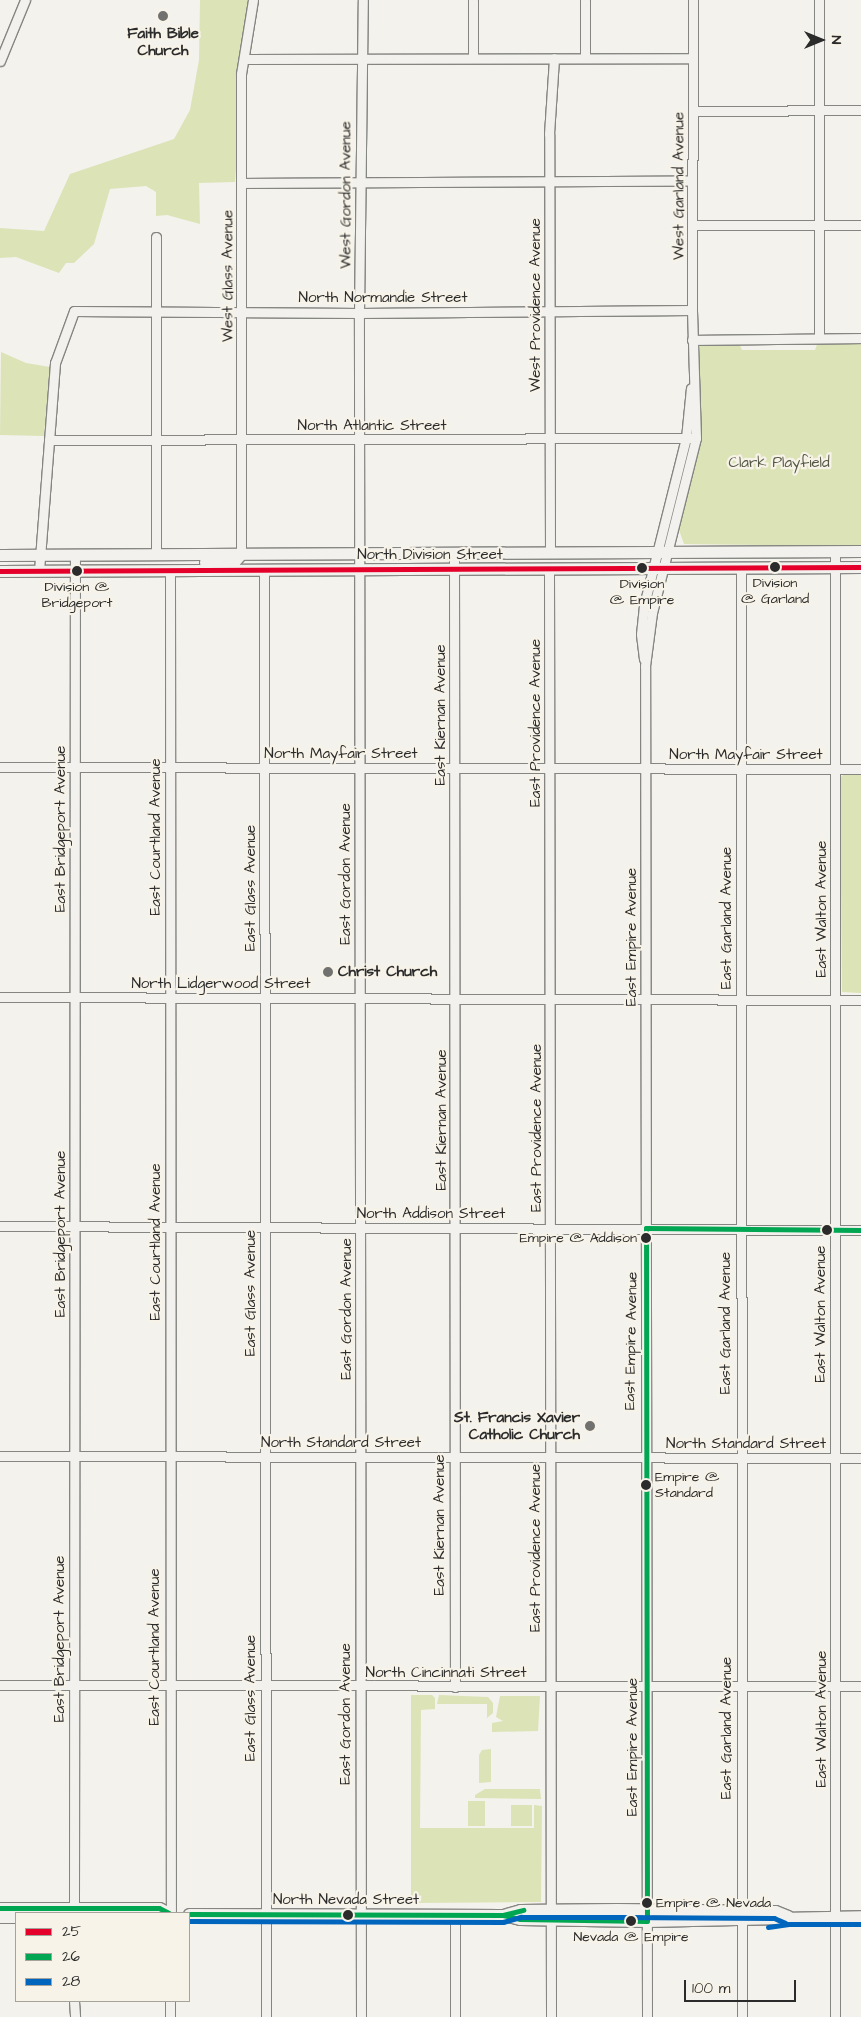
<!DOCTYPE html>
<html>
<head>
<meta charset="utf-8">
<style>
  body { margin:0 }
  #map { position:relative; width:861px; height:2017px; overflow:hidden; background:#f4f2ec; font-family:"Architects Daughter",sans-serif }
  div>[style] { position:absolute }
  .green>* { inset:0; background:#dce3b7; transform-origin:0 0 }
  .roads { filter:drop-shadow(1px 0 #858582) drop-shadow(-1px 0 #858582) drop-shadow(0 1px #858582) drop-shadow(0 -1px #858582) }
  .minor>* { height:9px; margin:-4.5px; padding:0 4.5px; transform-origin:4.5px; border-radius:4.5px; background:#f2f1ed }
  .major>* { height:11px; margin:-5.5px; padding:0 5.5px; transform-origin:5.5px; border-radius:5.5px; background:#f2f1ed }
  .bus-1>* { height:5px; margin:-2.5px; padding:0 2.5px; transform-origin:2.5px; border-radius:2.5px; background:#e4002b }
  .bus-2>* { height:5px; margin:-2.5px; padding:0 2.5px; transform-origin:2.5px; border-radius:2.5px; background:#00a651 }
  .bus-3>* { height:5px; margin:-2.5px; padding:0 2.5px; transform-origin:2.5px; border-radius:2.5px; background:#0065bd }
  .dots>* { width:14px; height:14px; translate:-50% -50%; box-sizing:border-box; border:2px solid #f7f3e8; border-radius:50% }
  span { translate:-50% -50%; white-space:nowrap; text-align:center; line-height:1.15; -webkit-text-stroke:4.5px #f7f3e8; paint-order:stroke }
  .bus-label { font-size:14px; color:#2b2b2b }
  .right { translate:-100% -50%; text-align:right }
  .left { translate:0 -50%; text-align:left }
  .poi-label { font-size:15px; color:#2b2b2b; font-weight:700 }
  .street-label { font-size:15px; color:#2b2b2b }
  .park-label { font-size:15px; color:#525643 }
  .legend { position:absolute; left:15px; top:1912px; width:175px; height:90px; box-sizing:border-box; background:#f7f3e8; border:1px solid #a5a39c; margin:0; padding:6px 9px; list-style:none; font-size:15px; color:#2b2b2b }
  .legend li { display:flex; align-items:center; gap:10px; height:25px }
  .legend b { width:25px; border:1px solid #a5a39c }
  .north { position:absolute; left:796px; top:15px; width:50px; height:50px; -webkit-text-stroke:4px #f7f3e8; paint-order:stroke; rotate:90deg; font-size:14px; font-weight:700; line-height:20px; text-align:center; color:#2b2b2b }
  .north::after { content:''; display:block; margin:auto; width:18px; height:22px; background:#2b2b2b; clip-path:polygon(50% 0,100% 100%,50% 72%,0 100%) }
  .scale { position:absolute; left:684px; top:1980px; width:112px; height:22px; box-sizing:border-box; border:2px solid #2b2b2b; border-top:0; padding-left:6px; font-size:15px; line-height:18px; white-space:nowrap; color:#2b2b2b; -webkit-text-stroke:4px #f7f3e8; paint-order:stroke }
</style>
</head>
<body>
<div id="map">
  <div class="green">
    <div style="clip-path:polygon(200px 0,249px 0,235px 182px,199px 183px,200px 224px,167px 215px,156px 216px,156px 192px,146px 186px,110px 189px,94px 244px,74px 263px,66px 263px,59px 273px,16px 257px,0 258px,0 228px,44px 231px,70px 174px,174px 139px,190px 110px,199px 60px)"></div>
    <div style="clip-path:polygon(818px 342px,861px 342px,861px 546px,684px 544px,679px 530px,699px 440px,700px 345px,739px 343px,742px 350px,815px 350px)"></div>
    <div style="clip-path:polygon(1px 352px,26px 363px,50px 367px,44px 436px,0 435px)"></div>
    <div style="clip-path:polygon(861px 775px,861px 993px,842px 992px,840px 778px,844px 774px)"></div>
    <div style="clip-path:polygon(411px 1695px,432px 1695px,435px 1698px,435px 1709px,421px 1710px,420px 1828px,534px 1828px,534px 1805px,542px 1806px,541px 1902px,411px 1903px)"></div>
    <div style="clip-path:polygon(439px 1695px,488px 1697px,493px 1703px,493px 1713px,487px 1718px,487px 1704px,437px 1704px)"></div>
    <div style="clip-path:polygon(500px 1696px,540px 1696px,538px 1731px,492px 1732px,492px 1723px,503px 1721px,496px 1717px)"></div>
    <div style="clip-path:polygon(491px 1749px,491px 1782px,479px 1783px,479px 1755px,482px 1750px)"></div>
    <div style="clip-path:polygon(485px 1789px,540px 1789px,541px 1799px,475px 1798px,475px 1795px)"></div>
    <div style="left:468px;top:1801px;width:17px;height:25px"></div>
    <div style="left:511px;top:1805px;width:21px;height:21px"></div>
  </div>
  <div class="roads">
    <div class="minor">
      <div style="left:819px;top:0;width:338px;rotate:90deg"></div>
      <div style="left:473px;top:58px;width:58px;rotate:-90deg"></div>
      <div style="left:585px;top:58px;width:58px;rotate:-90deg"></div>
      <div style="left:244px;top:59px;width:449px;rotate:-0.1deg"></div>
      <div style="left:0;top:61px;width:66px;rotate:-67.7deg"></div>
      <div style="left:693px;top:111px;width:168px;rotate:-0.3deg"></div>
      <div style="left:241px;top:183px;width:451px;rotate:-0.3deg"></div>
      <div style="left:692px;top:225px;width:169px"></div>
      <div style="left:692px;top:340px;width:169px;rotate:-0.7deg"></div>
      <div style="left:49px;top:440px;width:647px;rotate:-0.18deg"></div>
      <div style="left:454px;top:553px;width:1134px;rotate:89.95deg"></div>
      <div style="left:550px;top:553px;width:419px;rotate:-90.1deg"></div>
      <div style="left:549px;top:134px;width:76px;rotate:-86.2deg"></div>
      <div style="left:156px;top:554px;width:317px;rotate:-90deg"></div>
      <div style="left:241px;top:554px;width:480px;rotate:-90deg"></div>
      <div style="left:241px;top:74px;width:75px;rotate:-80.8deg"></div>
      <div style="left:741px;top:568px;width:1449px;rotate:89.96deg"></div>
      <div style="left:549px;top:569px;width:1448px;rotate:89.92deg"></div>
      <div style="left:170px;top:570px;width:1343px;rotate:89.96deg"></div>
      <div style="left:264px;top:570px;width:1447px;rotate:89.92deg"></div>
      <div style="left:39px;top:571px;width:209px;rotate:-85.6deg"></div>
      <div style="left:55px;top:363px;width:55px;rotate:-69.9deg"></div>
      <div style="left:74px;top:311px;width:285px;rotate:0.4deg"></div>
      <div style="left:359px;top:313px;width:333px;rotate:-0.5deg"></div>
      <div style="left:644px;top:659px;width:25px;rotate:-97deg"></div>
      <div style="left:641px;top:634px;width:29px;rotate:-84deg"></div>
      <div style="left:644px;top:605px;width:172px;rotate:-75.9deg"></div>
      <div style="left:686px;top:438px;width:50px;rotate:-84.3deg"></div>
      <div style="left:0;top:767px;width:861px;rotate:0.13deg"></div>
      <div style="left:0;top:997px;width:861px;rotate:0.2deg"></div>
      <div style="left:0;top:1226px;width:861px;rotate:0.27deg"></div>
      <div style="left:0;top:1456px;width:861px;rotate:0.13deg"></div>
      <div style="left:0;top:1685px;width:861px;rotate:0.07deg"></div>
      <div style="left:74px;top:1913px;width:1358px;rotate:-89.96deg"></div>
      <div style="left:455px;top:1915px;width:102px;rotate:90deg"></div>
      <div style="left:74px;top:2001px;width:16px;rotate:86deg"></div>
      <div style="left:170px;top:2017px;width:16px;rotate:-90deg"></div>
      <div style="left:361px;top:2017px;width:1704px;rotate:-90.07deg"></div>
      <div style="left:359px;top:313px;width:313px;rotate:-89.3deg"></div>
      <div style="left:647px;top:2017px;width:1351px;rotate:-90.08deg"></div>
      <div style="left:645px;top:666px;width:53px;rotate:-82.5deg"></div>
      <div style="left:652px;top:613px;width:180px;rotate:-75.9deg"></div>
      <div style="left:696px;top:438px;width:128px;rotate:-91.8deg"></div>
      <div style="left:692px;top:310px;width:310px;rotate:-89.8deg"></div>
      <div style="left:835px;top:2017px;width:1465px;rotate:-90deg"></div>
    </div>
    <div class="major">
      <div style="left:0;top:555px;width:861px;rotate:-0.27deg"></div>
      <div style="left:205px;top:562px;width:29px"></div>
      <div style="left:234px;top:562px;width:11px;rotate:-49deg"></div>
      <div style="left:0;top:571px;width:861px;rotate:-0.27deg"></div>
      <div style="left:0;top:1908px;width:159px"></div>
      <div style="left:159px;top:1908px;width:11px;rotate:27deg"></div>
      <div style="left:189px;top:1914px;width:314px;rotate:0.2deg"></div>
      <div style="left:503px;top:1915px;width:18px;rotate:-16deg"></div>
      <div style="left:520px;top:1910px;width:97px;rotate:-0.6deg"></div>
      <div style="left:617px;top:1909px;width:158px;rotate:0.7deg"></div>
      <div style="left:775px;top:1911px;width:14px;rotate:21deg"></div>
      <div style="left:504px;top:1915px;width:16px;rotate:14deg"></div>
      <div style="left:520px;top:1919px;width:127px;rotate:0.9deg"></div>
      <div style="left:647px;top:1921px;width:214px;rotate:-1.3deg"></div>
      <div style="left:0;top:1917px;width:16px"></div>
    </div>
  </div>
  <div class="bus-1">
    <div style="left:0;top:571px;width:861px;rotate:-0.27deg"></div>
  </div>
  <div class="bus-2">
    <div style="left:0;top:1908px;width:159px"></div>
    <div style="left:159px;top:1908px;width:11px;rotate:27deg"></div>
    <div style="left:189px;top:1914px;width:314px;rotate:0.2deg"></div>
    <div style="left:503px;top:1915px;width:21px;rotate:-14deg"></div>
    <div style="left:503px;top:1915px;width:17px;rotate:13deg"></div>
    <div style="left:520px;top:1919px;width:127px;rotate:0.9deg"></div>
    <div style="left:647px;top:1921px;width:693px;rotate:-90.08deg"></div>
    <div style="left:646px;top:1228px;width:215px;rotate:0.5deg"></div>
  </div>
  <div class="bus-3">
    <div style="left:189px;top:1921px;width:314px;rotate:0.2deg"></div>
    <div style="left:503px;top:1922px;width:19px;rotate:-16deg"></div>
    <div style="left:521px;top:1917px;width:96px"></div>
    <div style="left:617px;top:1917px;width:157px;rotate:0.4deg"></div>
    <div style="left:774px;top:1918px;width:12px;rotate:24deg"></div>
    <div style="left:768px;top:1927px;width:21px;rotate:-8deg"></div>
    <div style="left:789px;top:1924px;width:72px"></div>
  </div>
  <div class="dots">
    <div style="left:163px;top:16px;background:#71716f"></div>
    <div style="left:775px;top:567px;background:#2b2b2b"></div>
    <div style="left:642px;top:568px;background:#2b2b2b"></div>
    <div style="left:77px;top:571px;background:#2b2b2b"></div>
    <div style="left:328px;top:972px;background:#71716f"></div>
    <div style="left:827px;top:1230px;background:#2b2b2b"></div>
    <div style="left:646px;top:1238px;background:#2b2b2b"></div>
    <div style="left:590px;top:1426px;background:#71716f"></div>
    <div style="left:646px;top:1485px;background:#2b2b2b"></div>
    <div style="left:647px;top:1903px;background:#2b2b2b"></div>
    <div style="left:348px;top:1915px;background:#2b2b2b"></div>
    <div style="left:631px;top:1921px;background:#2b2b2b"></div>
  </div>
  <div class="bus-label">
    <span style="left:775px;top:591px">Division<br>@ Garland</span>
    <span style="left:642px;top:592px">Division<br>@ Empire</span>
    <span style="left:77px;top:595px">Division @<br>Bridgeport</span>
    <span class="right" style="left:637px;top:1238px">Empire @ Addison</span>
    <span class="left" style="left:655px;top:1485px">Empire @<br>Standard</span>
    <span class="left" style="left:656px;top:1903px">Empire @ Nevada</span>
    <span style="left:631px;top:1937px">Nevada @ Empire</span>
  </div>
  <div class="poi-label">
    <span style="left:163px;top:42px">Faith Bible<br>Church</span>
    <span class="left" style="left:338px;top:972px">Christ Church</span>
    <span class="right" style="left:580px;top:1426px">St. Francis Xavier<br>Catholic Church</span>
  </div>
  <div class="street-label">
    <span style="left:679px;top:186px;rotate:-90deg">West Garland Avenue</span>
    <span style="left:346px;top:195px;rotate:-90deg">West Gordon Avenue</span>
    <span style="left:228px;top:276px;rotate:-90deg">West Glass Avenue</span>
    <span style="left:383px;top:298px">North Normandie Street</span>
    <span style="left:536px;top:305px;rotate:-90deg">West Providence Avenue</span>
    <span style="left:372px;top:426px">North Atlantic Street</span>
    <span style="left:430px;top:555px">North Division Street</span>
    <span style="left:441px;top:715px;rotate:-90deg">East Kiernan Avenue</span>
    <span style="left:536px;top:723px;rotate:-90deg">East Providence Avenue</span>
    <span style="left:341px;top:754px">North Mayfair Street</span>
    <span style="left:746px;top:755px">North Mayfair Street</span>
    <span style="left:61px;top:829px;rotate:-90deg">East Bridgeport Avenue</span>
    <span style="left:156px;top:837px;rotate:-90deg">East Courtland Avenue</span>
    <span style="left:346px;top:874px;rotate:-90deg">East Gordon Avenue</span>
    <span style="left:251px;top:888px;rotate:-90deg">East Glass Avenue</span>
    <span style="left:822px;top:909px;rotate:-90deg">East Walton Avenue</span>
    <span style="left:727px;top:918px;rotate:-90deg">East Garland Avenue</span>
    <span style="left:632px;top:937px;rotate:-90deg">East Empire Avenue</span>
    <span style="left:221px;top:984px">North Lidgerwood Street</span>
    <span style="left:442px;top:1120px;rotate:-90deg">East Kiernan Avenue</span>
    <span style="left:537px;top:1128px;rotate:-90deg">East Providence Avenue</span>
    <span style="left:431px;top:1214px">North Addison Street</span>
    <span style="left:61px;top:1234px;rotate:-90deg">East Bridgeport Avenue</span>
    <span style="left:156px;top:1242px;rotate:-90deg">East Courtland Avenue</span>
    <span style="left:251px;top:1293px;rotate:-90deg">East Glass Avenue</span>
    <span style="left:347px;top:1309px;rotate:-90deg">East Gordon Avenue</span>
    <span style="left:821px;top:1314px;rotate:-90deg">East Walton Avenue</span>
    <span style="left:726px;top:1323px;rotate:-90deg">East Garland Avenue</span>
    <span style="left:631px;top:1341px;rotate:-89deg">East Empire Avenue</span>
    <span style="left:341px;top:1443px">North Standard Street</span>
    <span style="left:746px;top:1444px">North Standard Street</span>
    <span style="left:440px;top:1525px;rotate:-90deg">East Kiernan Avenue</span>
    <span style="left:536px;top:1548px;rotate:-90deg">East Providence Avenue</span>
    <span style="left:60px;top:1639px;rotate:-90deg">East Bridgeport Avenue</span>
    <span style="left:155px;top:1647px;rotate:-90deg">East Courtland Avenue</span>
    <span style="left:446px;top:1673px">North Cincinnati Street</span>
    <span style="left:251px;top:1698px;rotate:-90deg">East Glass Avenue</span>
    <span style="left:346px;top:1714px;rotate:-90deg">East Gordon Avenue</span>
    <span style="left:822px;top:1719px;rotate:-90deg">East Walton Avenue</span>
    <span style="left:727px;top:1728px;rotate:-90deg">East Garland Avenue</span>
    <span style="left:633px;top:1747px;rotate:-90deg">East Empire Avenue</span>
    <span style="left:346px;top:1900px">North Nevada Street</span>
  </div>
  <div class="park-label">
    <span style="left:779px;top:463px">Clark Playfield</span>
  </div>
  <ul class="legend">
  <li><b style="height:6px;background:#e4002b"></b>25</li>
  <li><b style="height:6px;background:#00a651"></b>26</li>
  <li><b style="height:6px;background:#0065bd"></b>28</li>
  </ul>
  <div class="north">N</div>
  <div class="scale">100 m</div>
</div>
</body>
</html>
